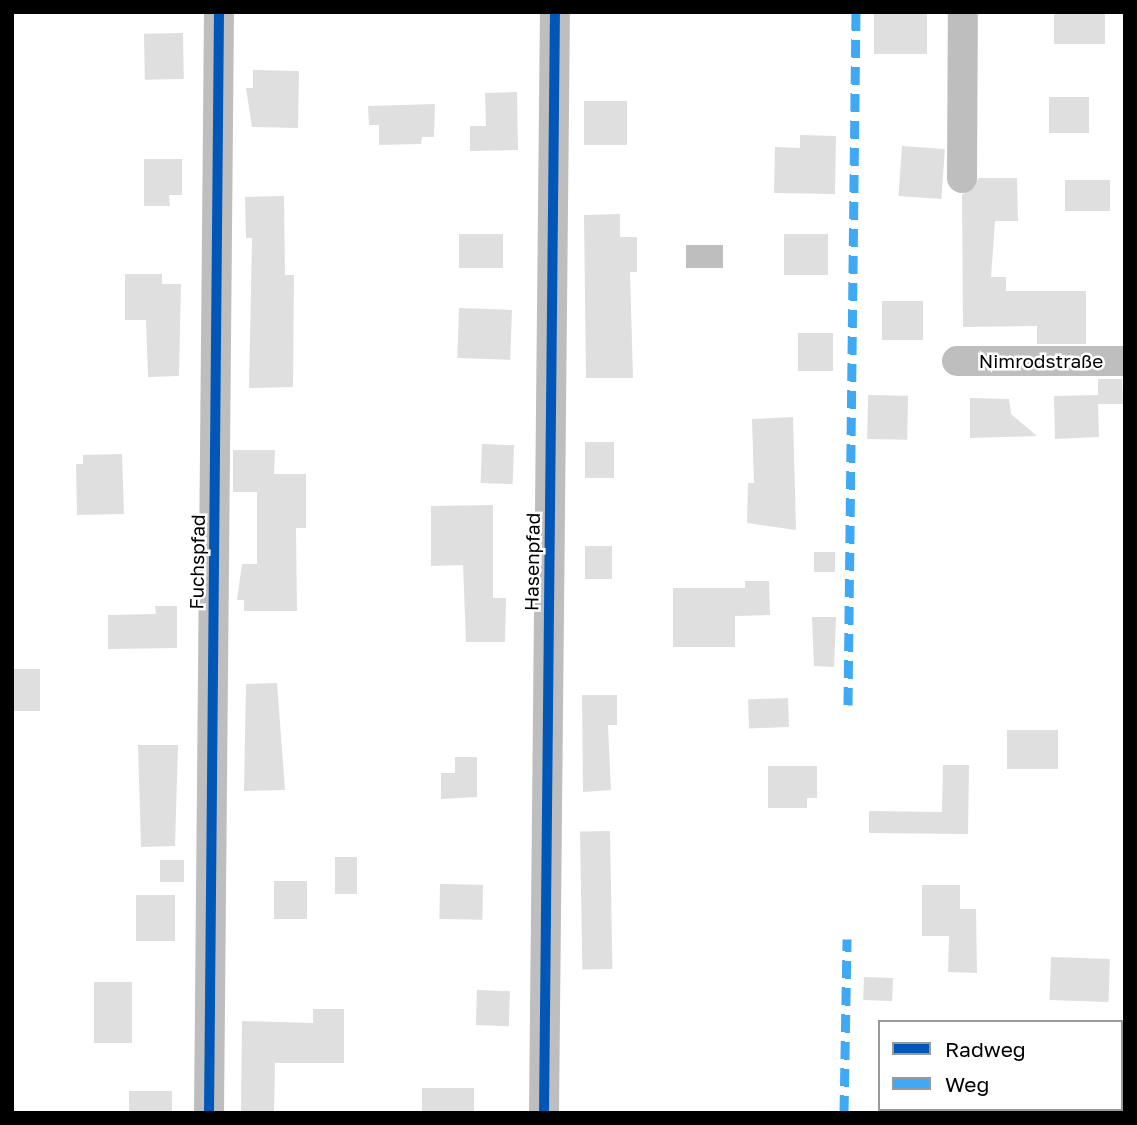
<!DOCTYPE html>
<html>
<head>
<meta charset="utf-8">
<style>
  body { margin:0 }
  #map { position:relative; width:1137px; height:1125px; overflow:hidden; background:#fff; font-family:"Golos Text",sans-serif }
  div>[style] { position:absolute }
  .water>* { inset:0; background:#bebebe; transform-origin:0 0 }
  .building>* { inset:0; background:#dfdfdf; transform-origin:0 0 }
  .minor>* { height:30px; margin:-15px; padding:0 15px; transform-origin:15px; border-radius:15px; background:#bebebe }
  .quiet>* { height:9px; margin-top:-4.5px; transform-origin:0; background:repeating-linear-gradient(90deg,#3fa9f5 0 18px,transparent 0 27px) }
  .cycleway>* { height:10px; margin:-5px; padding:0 5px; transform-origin:5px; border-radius:5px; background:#0057b8 }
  span { translate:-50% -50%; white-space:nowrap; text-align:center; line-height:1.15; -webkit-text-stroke:5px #fff; paint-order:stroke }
  .street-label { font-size:19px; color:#000 }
  .frame { position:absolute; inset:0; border:14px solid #000; pointer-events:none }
  .legend { position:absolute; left:878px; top:1020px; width:245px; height:91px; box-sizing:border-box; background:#fff; border:2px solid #999; margin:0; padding:9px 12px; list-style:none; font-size:21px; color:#000 }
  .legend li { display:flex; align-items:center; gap:14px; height:35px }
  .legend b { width:35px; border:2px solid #999 }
</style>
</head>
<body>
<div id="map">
  <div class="water">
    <div style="left:686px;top:245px;width:37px;height:23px"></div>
  </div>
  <div class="building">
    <div style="left:874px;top:12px;width:53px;height:42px"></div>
    <div style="left:1054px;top:12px;width:51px;height:32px"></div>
    <div style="left:183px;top:33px;width:46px;height:39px;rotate:89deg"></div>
    <div style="clip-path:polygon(253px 70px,299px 71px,298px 128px,252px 127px,246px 88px,253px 88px)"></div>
    <div style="clip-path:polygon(517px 92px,518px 150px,470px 151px,470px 126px,486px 126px,485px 93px)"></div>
    <div style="left:1049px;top:97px;width:40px;height:36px"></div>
    <div style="left:627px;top:101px;width:44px;height:43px;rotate:90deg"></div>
    <div style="clip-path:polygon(435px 104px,434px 137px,422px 137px,421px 144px,379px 145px,379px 125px,369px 125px,368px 106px)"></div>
    <div style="clip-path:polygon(800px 135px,836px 136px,835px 194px,774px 193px,775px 147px,800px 148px)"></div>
    <div style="left:902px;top:146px;width:43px;height:50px;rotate:4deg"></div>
    <div style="clip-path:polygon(144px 159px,182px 159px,182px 195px,169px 195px,170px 206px,144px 206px)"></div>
    <div style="clip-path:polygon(979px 178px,1017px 178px,1018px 221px,995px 221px,991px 277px,1006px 277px,1006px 291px,1086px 291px,1086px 344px,1037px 344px,1037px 326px,963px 327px,962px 195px)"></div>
    <div style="left:1065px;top:180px;width:45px;height:31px"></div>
    <div style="clip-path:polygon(284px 196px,285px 275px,294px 275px,293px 387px,249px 388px,252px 238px,246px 238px,245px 197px)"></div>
    <div style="clip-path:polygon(620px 214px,620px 237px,637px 237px,637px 272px,630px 272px,633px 378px,586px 378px,584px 215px)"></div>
    <div style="left:459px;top:234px;width:44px;height:34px"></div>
    <div style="left:784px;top:234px;width:44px;height:41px"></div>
    <div style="clip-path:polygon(125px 274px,162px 274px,162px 284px,181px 284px,179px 376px,148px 377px,146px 320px,125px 320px)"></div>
    <div style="left:923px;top:301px;width:39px;height:41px;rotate:90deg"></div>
    <div style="left:459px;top:308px;width:53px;height:50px;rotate:2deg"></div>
    <div style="left:798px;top:333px;width:35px;height:38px"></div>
    <div style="clip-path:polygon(1098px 379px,1122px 379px,1123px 404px,1098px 404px,1099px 437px,1055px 439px,1054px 396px,1098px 395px)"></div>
    <div style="left:868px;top:395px;width:40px;height:44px;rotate:1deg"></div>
    <div style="clip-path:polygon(970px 398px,1009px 399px,1011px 414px,1037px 436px,970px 438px)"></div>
    <div style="clip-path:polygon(793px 417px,796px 530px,747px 523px,748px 483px,754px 483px,752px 419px)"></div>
    <div style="left:585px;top:442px;width:29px;height:36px"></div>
    <div style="left:482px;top:444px;width:32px;height:39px;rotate:2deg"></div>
    <div style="clip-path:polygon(233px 450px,275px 450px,274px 474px,306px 474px,306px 528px,296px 528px,297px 611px,244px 611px,244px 600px,237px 600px,242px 564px,257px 564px,257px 492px,233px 492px)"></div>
    <div style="clip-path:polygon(122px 454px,124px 514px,77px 515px,76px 464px,83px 464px,83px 455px)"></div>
    <div style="clip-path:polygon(493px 505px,493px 598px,506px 598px,505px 642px,466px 642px,463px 565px,431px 566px,431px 506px)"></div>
    <div style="left:585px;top:546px;width:27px;height:33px"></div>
    <div style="left:814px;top:552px;width:21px;height:20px"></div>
    <div style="clip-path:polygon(745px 581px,769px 581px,770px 615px,735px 616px,735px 647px,673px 647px,673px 588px,745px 588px)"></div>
    <div style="clip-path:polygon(155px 606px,177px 606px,177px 648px,108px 649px,108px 615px,156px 614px)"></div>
    <div style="clip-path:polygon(812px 617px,836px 617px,834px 667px,814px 666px)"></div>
    <div style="left:12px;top:669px;width:28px;height:42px"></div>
    <div style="clip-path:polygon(277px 683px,285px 790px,244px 791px,246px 684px)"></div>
    <div style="clip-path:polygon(582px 695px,617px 695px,617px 725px,608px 725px,611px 790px,583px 792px)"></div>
    <div style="left:788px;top:698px;width:29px;height:40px;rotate:88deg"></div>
    <div style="left:1007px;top:730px;width:51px;height:39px"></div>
    <div style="clip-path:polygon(138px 745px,178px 745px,175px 846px,141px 847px)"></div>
    <div style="clip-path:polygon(455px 757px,477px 757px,477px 797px,441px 799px,441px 773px,455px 773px)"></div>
    <div style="clip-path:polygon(943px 765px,969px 765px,968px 834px,869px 833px,869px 811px,942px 812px)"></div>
    <div style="clip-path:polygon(768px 766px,817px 766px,817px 798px,807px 798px,807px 808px,768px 808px)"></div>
    <div style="left:610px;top:831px;width:138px;height:30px;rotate:89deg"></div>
    <div style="left:335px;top:857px;width:22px;height:37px"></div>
    <div style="left:184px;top:860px;width:22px;height:24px;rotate:90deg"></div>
    <div style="left:274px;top:881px;width:33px;height:38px"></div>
    <div style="left:440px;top:884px;width:43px;height:35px;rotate:1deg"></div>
    <div style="clip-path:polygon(922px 885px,960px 885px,960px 909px,976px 909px,977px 973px,948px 972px,949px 936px,922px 936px)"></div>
    <div style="left:136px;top:895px;width:39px;height:46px"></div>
    <div style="left:1051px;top:957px;width:59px;height:43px;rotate:2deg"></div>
    <div style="left:864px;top:977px;width:29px;height:23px;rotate:2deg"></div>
    <div style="left:94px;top:982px;width:38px;height:61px"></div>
    <div style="left:477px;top:990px;width:33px;height:35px;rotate:2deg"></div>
    <div style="clip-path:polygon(313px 1009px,344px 1009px,344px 1063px,275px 1063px,274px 1113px,241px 1113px,242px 1021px,313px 1023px)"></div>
    <div style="left:422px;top:1088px;width:52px;height:25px"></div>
    <div style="left:172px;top:1091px;width:22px;height:43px;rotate:90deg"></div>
  </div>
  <div class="minor">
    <div style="left:962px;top:178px;width:166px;rotate:-89.7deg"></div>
    <div style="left:957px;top:361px;width:168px"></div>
    <div style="left:209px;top:1113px;width:1101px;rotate:-89.48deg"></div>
    <div style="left:544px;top:1113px;width:1101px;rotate:-89.43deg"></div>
  </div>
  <div class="quiet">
    <div style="left:848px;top:705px;width:693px;rotate:-89.34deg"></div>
    <div style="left:844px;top:1113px;width:174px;rotate:-89deg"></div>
  </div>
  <div class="cycleway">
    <div style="left:209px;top:1113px;width:1101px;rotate:-89.48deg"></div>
    <div style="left:544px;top:1113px;width:1101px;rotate:-89.43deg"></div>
  </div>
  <div class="street-label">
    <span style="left:1041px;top:361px">Nimrodstraße</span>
    <span style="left:197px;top:562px;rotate:-89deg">Fuchspfad</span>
    <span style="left:532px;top:562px;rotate:-89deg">Hasenpfad</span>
  </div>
  <div class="frame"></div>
  <ul class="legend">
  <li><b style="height:9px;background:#0057b8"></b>Radweg</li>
  <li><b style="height:9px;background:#3fa9f5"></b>Weg</li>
  </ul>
</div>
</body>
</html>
